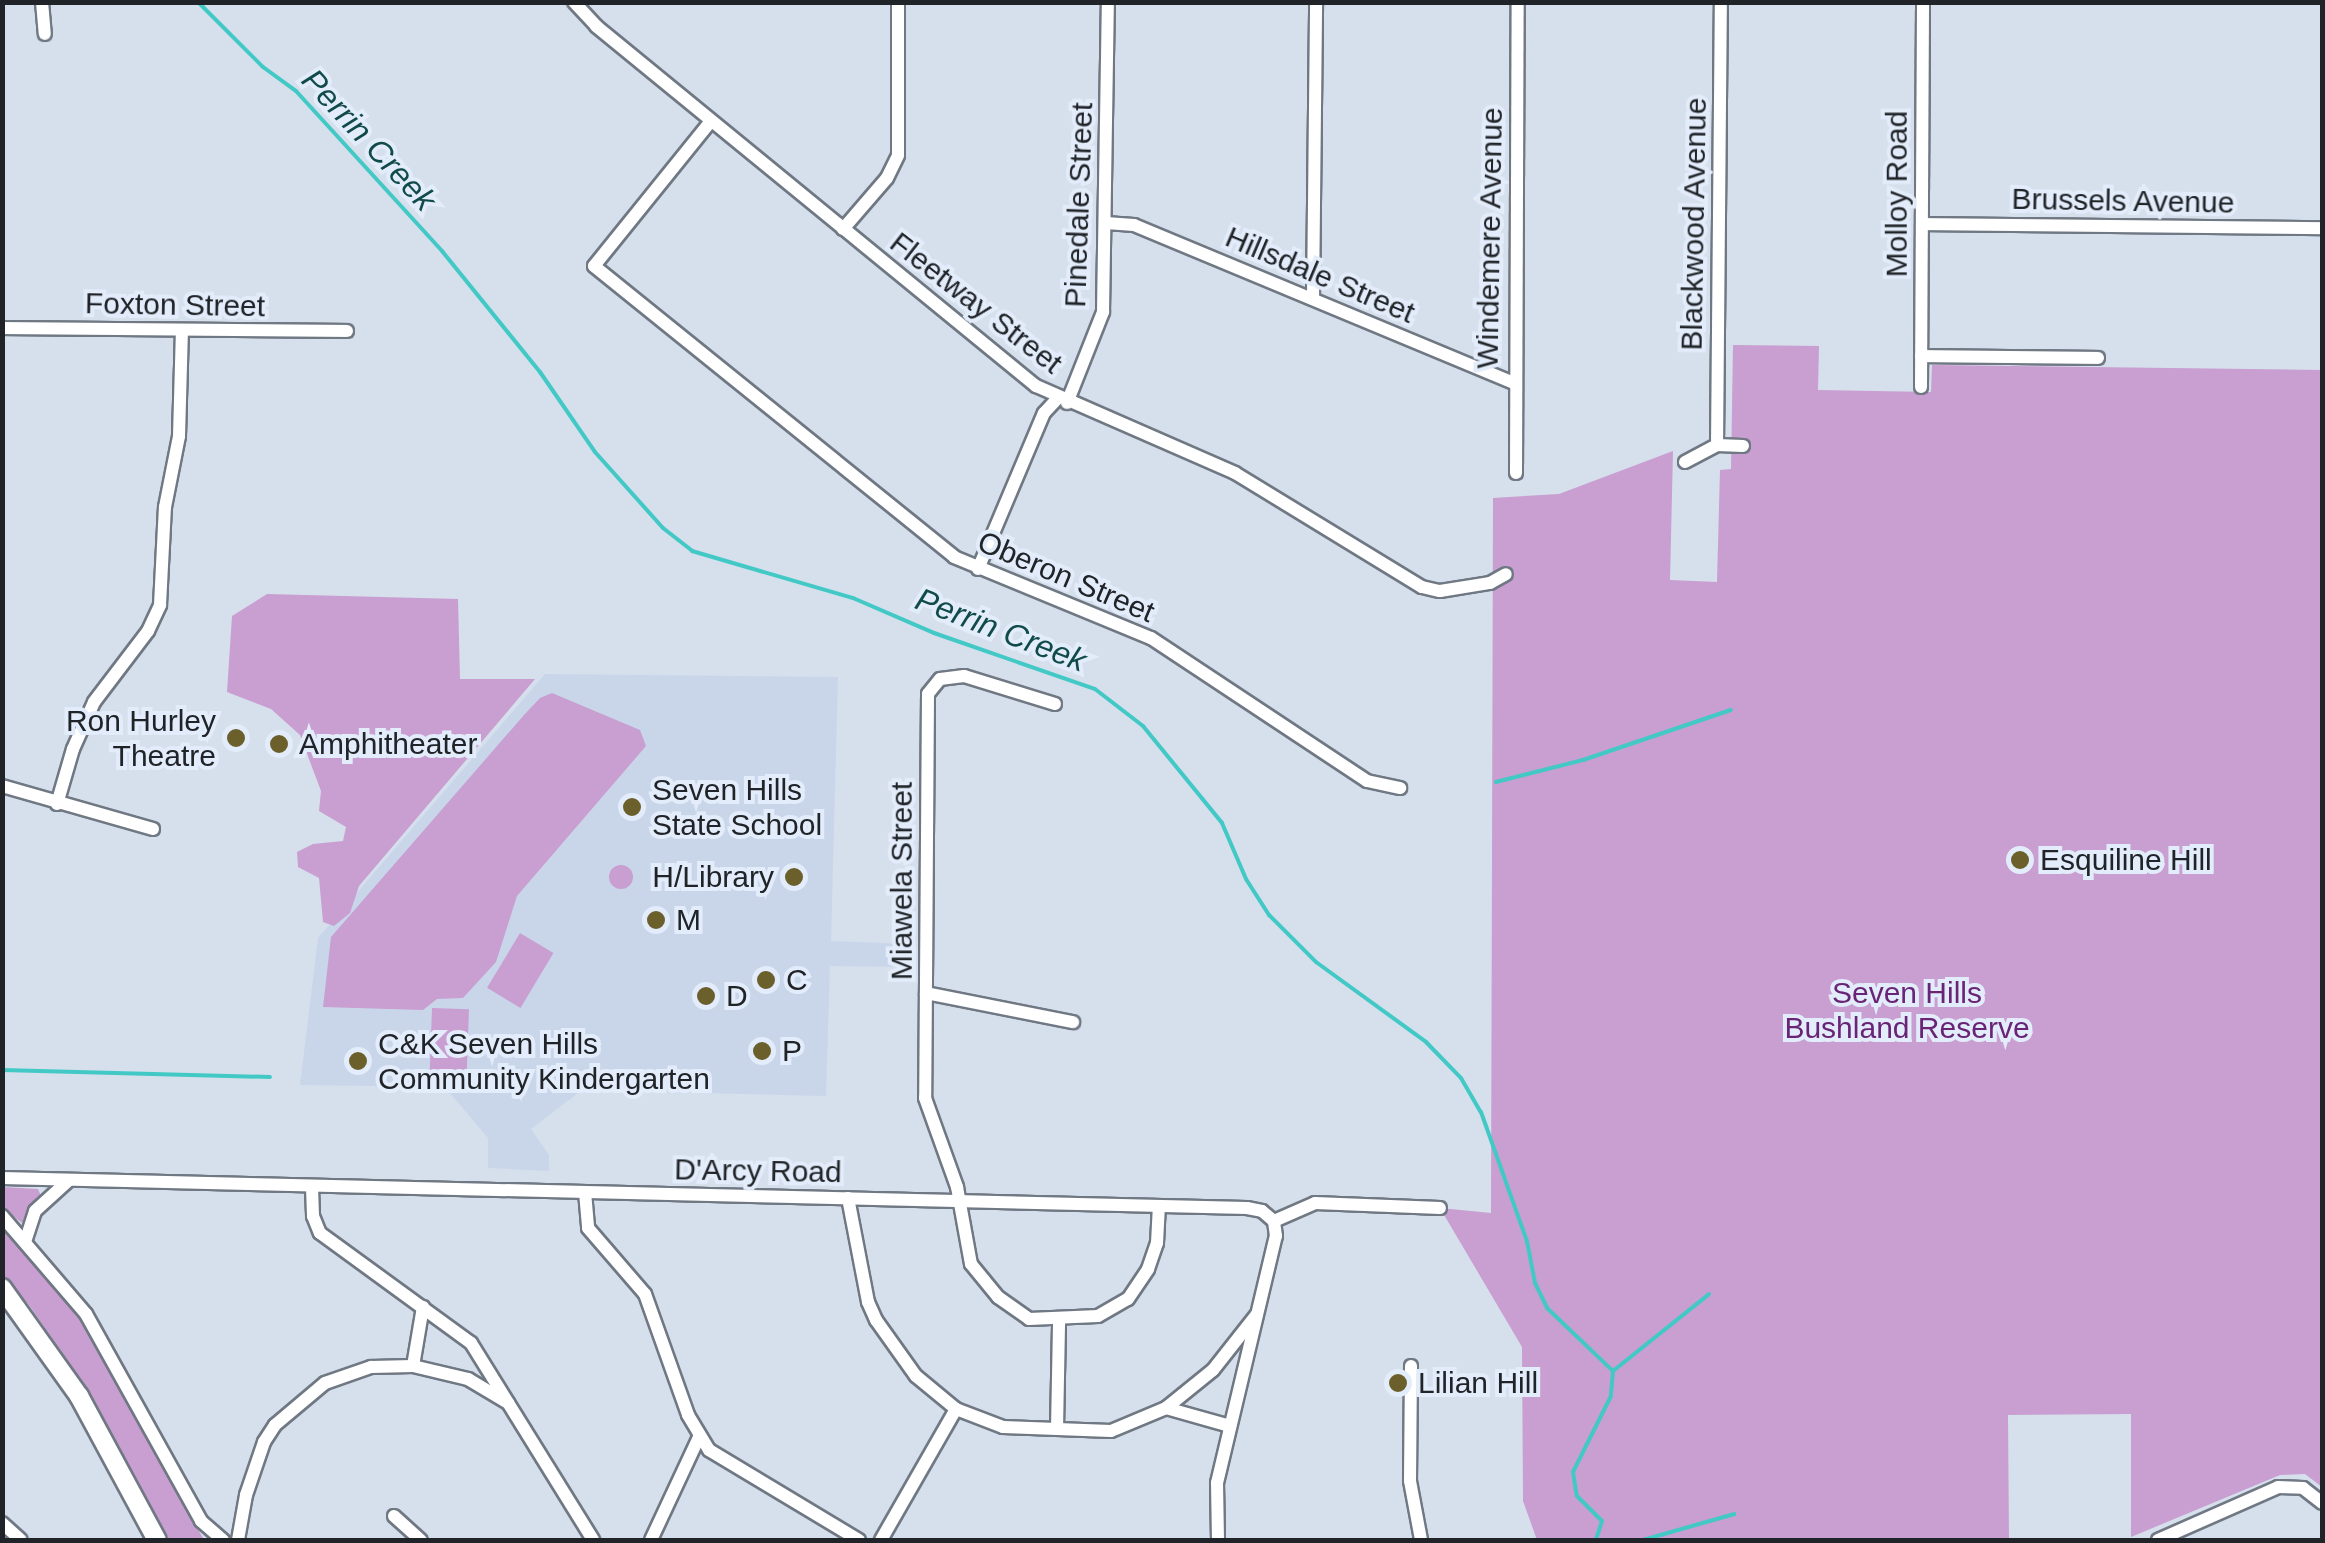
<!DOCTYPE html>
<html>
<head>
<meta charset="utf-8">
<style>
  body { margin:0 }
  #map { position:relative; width:2325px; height:1543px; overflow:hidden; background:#d6dfec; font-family:Arial,sans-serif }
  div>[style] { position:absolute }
  .built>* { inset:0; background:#c9d6ea }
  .green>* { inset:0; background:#c99ed0; transform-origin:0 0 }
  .round { border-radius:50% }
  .stream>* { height:4px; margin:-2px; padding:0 2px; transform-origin:2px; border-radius:2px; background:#42c9c6 }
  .roads { filter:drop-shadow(2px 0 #6f7883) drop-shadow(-2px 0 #6f7883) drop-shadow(0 2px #6f7883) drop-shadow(0 -2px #6f7883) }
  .minor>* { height:12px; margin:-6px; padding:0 6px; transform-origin:6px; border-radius:6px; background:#fff }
  .secondary>* { height:18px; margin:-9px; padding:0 9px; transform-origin:9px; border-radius:9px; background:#fff }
  .dots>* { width:28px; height:28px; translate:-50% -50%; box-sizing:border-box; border:5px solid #e3ecfa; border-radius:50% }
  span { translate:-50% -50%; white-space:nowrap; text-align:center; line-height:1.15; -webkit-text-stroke:8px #e3ecfa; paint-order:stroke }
  .street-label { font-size:30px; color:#202428 }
  .poi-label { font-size:30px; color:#202428 }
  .right { translate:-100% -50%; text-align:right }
  .left { translate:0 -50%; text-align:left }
  .park-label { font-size:30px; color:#692476 }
  .water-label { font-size:32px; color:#104b4a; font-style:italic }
  .frame { position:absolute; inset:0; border:5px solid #202428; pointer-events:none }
</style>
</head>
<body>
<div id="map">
  <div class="built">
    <div style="clip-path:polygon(545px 674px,838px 677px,831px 941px,909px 944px,908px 967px,830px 966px,826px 1096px,582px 1090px,531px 1129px,549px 1155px,549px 1171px,488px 1168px,488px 1138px,445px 1087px,300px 1085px,318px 938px)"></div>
  </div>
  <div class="green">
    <div style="clip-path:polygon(1733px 345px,1819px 346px,1818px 390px,1931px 392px,1932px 365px,2322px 370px,2322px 1487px,2305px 1474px,2280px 1475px,2131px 1537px,2131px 1414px,2008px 1415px,2009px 1540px,1537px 1540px,1523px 1501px,1522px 1347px,1440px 1208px,1491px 1213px,1493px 498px,1559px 494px,1673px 451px,1670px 580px,1717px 582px,1720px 470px,1731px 469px)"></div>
    <div style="clip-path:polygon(267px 594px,458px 599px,460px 679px,535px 679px,359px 886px,350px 913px,334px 926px,323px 922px,319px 878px,298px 867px,297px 852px,313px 844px,343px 841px,346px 827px,319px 811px,321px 791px,300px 735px,271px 709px,227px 692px,232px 616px)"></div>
    <div style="clip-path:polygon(552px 693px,640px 730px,646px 746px,517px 896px,496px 962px,463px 998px,437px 999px,423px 1010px,323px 1007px,331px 937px,524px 715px,540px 698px)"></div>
    <div class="round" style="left:609px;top:865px;width:24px;height:24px"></div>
    <div style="left:520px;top:933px;width:39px;height:64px;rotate:31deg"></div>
    <div style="left:432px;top:1008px;width:37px;height:73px;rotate:2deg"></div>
    <div style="clip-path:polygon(3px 1187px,38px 1189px,41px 1196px,22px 1223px,3px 1208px)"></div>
    <div style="clip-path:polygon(2px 1224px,71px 1301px,204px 1540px,170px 1540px,157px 1523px,71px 1366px,29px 1305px,3px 1277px)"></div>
  </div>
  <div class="stream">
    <div style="left:198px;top:2px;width:92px;rotate:45deg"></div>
    <div style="left:263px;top:67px;width:41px;rotate:36deg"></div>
    <div style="left:296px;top:91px;width:217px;rotate:47.6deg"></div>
    <div style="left:442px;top:251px;width:156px;rotate:51deg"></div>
    <div style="left:540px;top:372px;width:97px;rotate:55.5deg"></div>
    <div style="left:595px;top:452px;width:102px;rotate:48.2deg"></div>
    <div style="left:663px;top:528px;width:37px;rotate:38deg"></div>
    <div style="left:692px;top:551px;width:168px;rotate:16.3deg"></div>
    <div style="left:853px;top:598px;width:88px;rotate:23.4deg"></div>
    <div style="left:934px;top:633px;width:170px;rotate:19.2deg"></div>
    <div style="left:1095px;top:689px;width:61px;rotate:37.6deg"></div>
    <div style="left:1143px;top:726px;width:125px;rotate:50.8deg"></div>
    <div style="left:1222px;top:823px;width:61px;rotate:66.8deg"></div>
    <div style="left:1246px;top:879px;width:43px;rotate:57.4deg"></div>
    <div style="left:1269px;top:915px;width:66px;rotate:45deg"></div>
    <div style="left:1316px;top:962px;width:136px;rotate:36deg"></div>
    <div style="left:1426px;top:1042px;width:50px;rotate:45.8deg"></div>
    <div style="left:1461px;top:1078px;width:39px;rotate:60deg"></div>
    <div style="left:1481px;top:1112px;width:137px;rotate:70.4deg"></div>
    <div style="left:1527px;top:1241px;width:43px;rotate:79.2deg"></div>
    <div style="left:1535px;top:1283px;width:28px;rotate:64deg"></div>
    <div style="left:1547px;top:1308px;width:91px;rotate:43.7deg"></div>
    <div style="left:1613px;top:1371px;width:25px;rotate:95deg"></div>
    <div style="left:1611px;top:1396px;width:85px;rotate:116.6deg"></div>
    <div style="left:1573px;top:1472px;width:24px;rotate:81deg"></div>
    <div style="left:1577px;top:1496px;width:35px;rotate:45deg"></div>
    <div style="left:1602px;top:1521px;width:20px;rotate:108deg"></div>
    <div style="left:1496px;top:782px;width:90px;rotate:-14.2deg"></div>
    <div style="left:1583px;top:760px;width:156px;rotate:-18.7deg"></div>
    <div style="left:2px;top:1070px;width:268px;rotate:1.5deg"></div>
    <div style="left:1613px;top:1371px;width:123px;rotate:-38.7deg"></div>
    <div style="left:1643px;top:1540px;width:95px;rotate:-15.9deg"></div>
  </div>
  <div class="roads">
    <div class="minor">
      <div style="left:42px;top:2px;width:32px;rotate:85deg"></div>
      <div style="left:574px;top:2px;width:33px;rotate:47deg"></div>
      <div style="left:596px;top:26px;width:569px;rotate:39.29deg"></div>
      <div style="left:1036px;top:386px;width:217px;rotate:23.6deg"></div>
      <div style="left:1235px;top:473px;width:219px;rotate:31.4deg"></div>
      <div style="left:1422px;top:587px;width:18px;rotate:13deg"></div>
      <div style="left:1440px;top:591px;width:51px;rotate:-9.1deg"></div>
      <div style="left:1490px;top:583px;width:18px;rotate:-29deg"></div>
      <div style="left:711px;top:121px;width:186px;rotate:128.9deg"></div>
      <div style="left:594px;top:266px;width:463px;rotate:38.9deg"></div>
      <div style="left:954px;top:557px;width:213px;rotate:22.4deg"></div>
      <div style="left:1151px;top:638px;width:259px;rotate:33.5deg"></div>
      <div style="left:1367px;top:781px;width:34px;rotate:12deg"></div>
      <div style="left:1106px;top:223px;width:28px;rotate:4deg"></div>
      <div style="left:1134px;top:225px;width:412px;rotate:22.6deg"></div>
      <div style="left:1923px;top:224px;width:399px;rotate:0.6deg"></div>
      <div style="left:843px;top:229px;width:67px;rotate:-49.2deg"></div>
      <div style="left:887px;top:178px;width:25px;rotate:-64deg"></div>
      <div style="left:898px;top:155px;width:153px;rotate:-90deg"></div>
      <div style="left:1313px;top:299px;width:297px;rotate:-89.4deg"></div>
      <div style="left:2px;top:328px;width:345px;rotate:0.5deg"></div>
      <div style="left:1921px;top:356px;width:177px;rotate:0.6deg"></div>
      <div style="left:1921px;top:387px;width:385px;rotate:-89.7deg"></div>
      <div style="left:1067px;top:403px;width:98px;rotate:-68.4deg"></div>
      <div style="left:1103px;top:312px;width:310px;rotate:-89.1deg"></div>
      <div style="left:1717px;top:445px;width:443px;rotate:-89.5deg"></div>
      <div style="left:1685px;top:462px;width:36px;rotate:-28deg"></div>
      <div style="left:1717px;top:445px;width:26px;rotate:2deg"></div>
      <div style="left:1516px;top:473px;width:471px;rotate:-89.8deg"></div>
      <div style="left:978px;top:569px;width:169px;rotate:-67.1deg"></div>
      <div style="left:1044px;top:413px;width:21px;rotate:-47deg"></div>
      <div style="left:1055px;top:704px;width:95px;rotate:-162.9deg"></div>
      <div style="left:964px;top:676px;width:24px;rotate:173deg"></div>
      <div style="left:940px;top:679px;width:19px;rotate:129deg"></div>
      <div style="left:928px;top:694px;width:404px;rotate:90.4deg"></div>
      <div style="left:925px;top:1098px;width:95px;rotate:70.2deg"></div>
      <div style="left:957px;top:1187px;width:78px;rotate:79.7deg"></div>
      <div style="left:971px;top:1264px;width:43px;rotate:50.7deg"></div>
      <div style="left:998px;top:1297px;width:38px;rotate:35deg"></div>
      <div style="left:1029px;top:1319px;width:69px;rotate:-2.5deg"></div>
      <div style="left:1098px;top:1316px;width:34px;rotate:-30deg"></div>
      <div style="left:1128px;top:1299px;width:36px;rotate:-56deg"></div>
      <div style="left:1148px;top:1269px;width:28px;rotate:-71deg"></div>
      <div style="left:1157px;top:1243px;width:37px;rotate:-87deg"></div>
      <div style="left:2px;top:786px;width:157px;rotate:15.9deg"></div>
      <div style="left:57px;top:804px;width:57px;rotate:-73.8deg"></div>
      <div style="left:73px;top:749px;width:51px;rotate:-65.9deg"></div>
      <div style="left:94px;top:702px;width:89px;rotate:-52.7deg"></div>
      <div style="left:148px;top:631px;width:29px;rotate:-65deg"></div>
      <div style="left:160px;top:605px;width:98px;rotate:-87.1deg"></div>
      <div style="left:165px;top:507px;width:72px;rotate:-78.8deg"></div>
      <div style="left:179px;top:436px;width:105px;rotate:-88.4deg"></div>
      <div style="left:926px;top:993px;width:150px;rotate:11.2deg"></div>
      <div style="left:2px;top:1178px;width:1245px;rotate:1.38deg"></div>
      <div style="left:1247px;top:1208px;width:15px;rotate:11deg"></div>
      <div style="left:1262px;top:1211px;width:16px;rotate:40deg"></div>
      <div style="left:312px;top:1187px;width:29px;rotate:88deg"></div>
      <div style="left:313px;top:1216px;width:18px;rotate:68deg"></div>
      <div style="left:320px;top:1233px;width:187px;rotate:36.1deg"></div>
      <div style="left:471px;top:1343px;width:232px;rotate:58.2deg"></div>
      <div style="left:585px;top:1192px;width:36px;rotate:85deg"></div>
      <div style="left:588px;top:1228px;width:87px;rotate:49.2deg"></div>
      <div style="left:645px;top:1294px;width:128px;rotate:70.4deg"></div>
      <div style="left:688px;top:1415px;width:41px;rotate:59deg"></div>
      <div style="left:709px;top:1450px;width:175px;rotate:31deg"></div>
      <div style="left:848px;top:1198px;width:106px;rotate:79.1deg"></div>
      <div style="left:868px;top:1302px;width:20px;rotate:66deg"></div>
      <div style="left:876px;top:1320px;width:69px;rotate:54.5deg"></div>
      <div style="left:916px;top:1376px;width:52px;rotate:39.5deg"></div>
      <div style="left:956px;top:1409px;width:50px;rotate:21deg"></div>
      <div style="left:1003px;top:1427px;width:108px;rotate:2.1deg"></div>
      <div style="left:1111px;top:1431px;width:60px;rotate:-22.7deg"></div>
      <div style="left:1166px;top:1408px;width:66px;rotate:15.7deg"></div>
      <div style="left:2px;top:1216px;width:129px;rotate:49.4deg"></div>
      <div style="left:86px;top:1314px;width:237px;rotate:60.9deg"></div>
      <div style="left:201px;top:1521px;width:29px;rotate:41deg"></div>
      <div style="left:1274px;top:1221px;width:45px;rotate:-23.7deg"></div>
      <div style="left:1315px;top:1203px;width:125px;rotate:2.3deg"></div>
      <div style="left:26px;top:1239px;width:29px;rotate:-72deg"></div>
      <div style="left:35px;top:1211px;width:45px;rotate:-42.3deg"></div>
      <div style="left:413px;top:1366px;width:60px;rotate:-80.4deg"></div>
      <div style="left:1411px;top:1366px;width:115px;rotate:90.5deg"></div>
      <div style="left:1410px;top:1481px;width:60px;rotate:79.4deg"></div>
      <div style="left:1166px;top:1408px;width:60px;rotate:-39deg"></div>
      <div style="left:1213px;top:1370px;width:71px;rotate:-51.8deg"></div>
      <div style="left:1057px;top:1429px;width:108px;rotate:-88.9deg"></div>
      <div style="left:394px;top:1516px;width:36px;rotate:42deg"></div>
      <div style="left:2px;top:1523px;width:25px;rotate:42deg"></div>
      <div style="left:238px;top:1540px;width:46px;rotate:-79.9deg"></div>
      <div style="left:246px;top:1495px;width:56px;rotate:-71.2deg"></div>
      <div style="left:264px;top:1442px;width:20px;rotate:-57deg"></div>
      <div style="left:275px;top:1425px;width:65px;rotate:-40deg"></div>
      <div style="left:325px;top:1383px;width:49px;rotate:-19.2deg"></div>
      <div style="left:371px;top:1367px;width:42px;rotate:-1.4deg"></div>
      <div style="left:413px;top:1366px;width:57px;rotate:13.3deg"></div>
      <div style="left:468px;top:1379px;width:47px;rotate:31deg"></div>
      <div style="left:651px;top:1540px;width:114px;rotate:-65deg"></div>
      <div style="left:881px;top:1540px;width:151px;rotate:-60.2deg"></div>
      <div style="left:1218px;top:1540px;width:57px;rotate:-91deg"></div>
      <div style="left:1217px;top:1483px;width:254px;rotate:-76.6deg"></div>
      <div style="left:1276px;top:1236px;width:15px;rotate:-98deg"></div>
      <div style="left:2158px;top:1540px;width:131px;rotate:-23.8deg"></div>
      <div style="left:2278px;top:1487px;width:25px;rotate:2deg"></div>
      <div style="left:2303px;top:1488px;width:24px;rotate:38deg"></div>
    </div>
    <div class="secondary">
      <div style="left:2px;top:1288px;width:133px;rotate:54.5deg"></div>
      <div style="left:79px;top:1396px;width:164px;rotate:61.6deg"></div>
    </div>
  </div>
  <div class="dots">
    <div style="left:236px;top:738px;background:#6b5f2c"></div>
    <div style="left:279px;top:744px;background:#6b5f2c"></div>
    <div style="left:632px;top:807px;background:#6b5f2c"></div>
    <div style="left:2020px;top:860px;background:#6b5f2c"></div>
    <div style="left:794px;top:877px;background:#6b5f2c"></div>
    <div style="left:656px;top:920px;background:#6b5f2c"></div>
    <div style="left:766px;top:980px;background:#6b5f2c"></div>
    <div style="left:706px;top:996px;background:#6b5f2c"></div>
    <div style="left:762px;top:1051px;background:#6b5f2c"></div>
    <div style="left:358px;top:1061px;background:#6b5f2c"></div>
    <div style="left:1398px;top:1383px;background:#6b5f2c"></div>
  </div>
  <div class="street-label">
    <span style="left:1897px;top:194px;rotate:-90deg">Molloy Road</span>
    <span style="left:2123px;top:201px;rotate:1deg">Brussels Avenue</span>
    <span style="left:1079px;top:205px;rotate:-88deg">Pinedale Street</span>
    <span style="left:1694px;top:224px;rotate:-89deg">Blackwood Avenue</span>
    <span style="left:1490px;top:238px;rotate:-89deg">Windemere Avenue</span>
    <span style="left:1320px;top:275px;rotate:23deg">Hillsdale Street</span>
    <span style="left:976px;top:303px;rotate:38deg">Fleetway Street</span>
    <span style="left:175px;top:305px;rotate:1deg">Foxton Street</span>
    <span style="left:1066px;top:577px;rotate:23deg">Oberon Street</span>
    <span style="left:902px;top:881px;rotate:-90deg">Miawela Street</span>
    <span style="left:758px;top:1171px;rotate:1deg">D'Arcy Road</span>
  </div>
  <div class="poi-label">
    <span class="right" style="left:216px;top:738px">Ron Hurley<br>Theatre</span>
    <span class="left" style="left:299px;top:744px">Amphitheater</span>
    <span class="left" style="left:652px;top:807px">Seven Hills<br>State School</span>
    <span class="left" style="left:2040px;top:860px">Esquiline Hill</span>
    <span class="right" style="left:774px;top:877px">H/Library</span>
    <span class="left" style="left:676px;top:920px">M</span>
    <span class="left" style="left:786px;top:980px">C</span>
    <span class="left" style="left:726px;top:996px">D</span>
    <span class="left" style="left:378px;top:1061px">C&amp;K Seven Hills<br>Community Kindergarten</span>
    <span class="left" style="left:782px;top:1051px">P</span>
    <span class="left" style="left:1418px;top:1383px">Lilian Hill</span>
  </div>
  <div class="park-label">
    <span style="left:1907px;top:1010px">Seven Hills<br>Bushland Reserve</span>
  </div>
  <div class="water-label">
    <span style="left:369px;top:140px;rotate:47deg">Perrin Creek</span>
    <span style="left:1001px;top:630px;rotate:21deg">Perrin Creek</span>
  </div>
  <div class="frame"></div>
</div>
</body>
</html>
